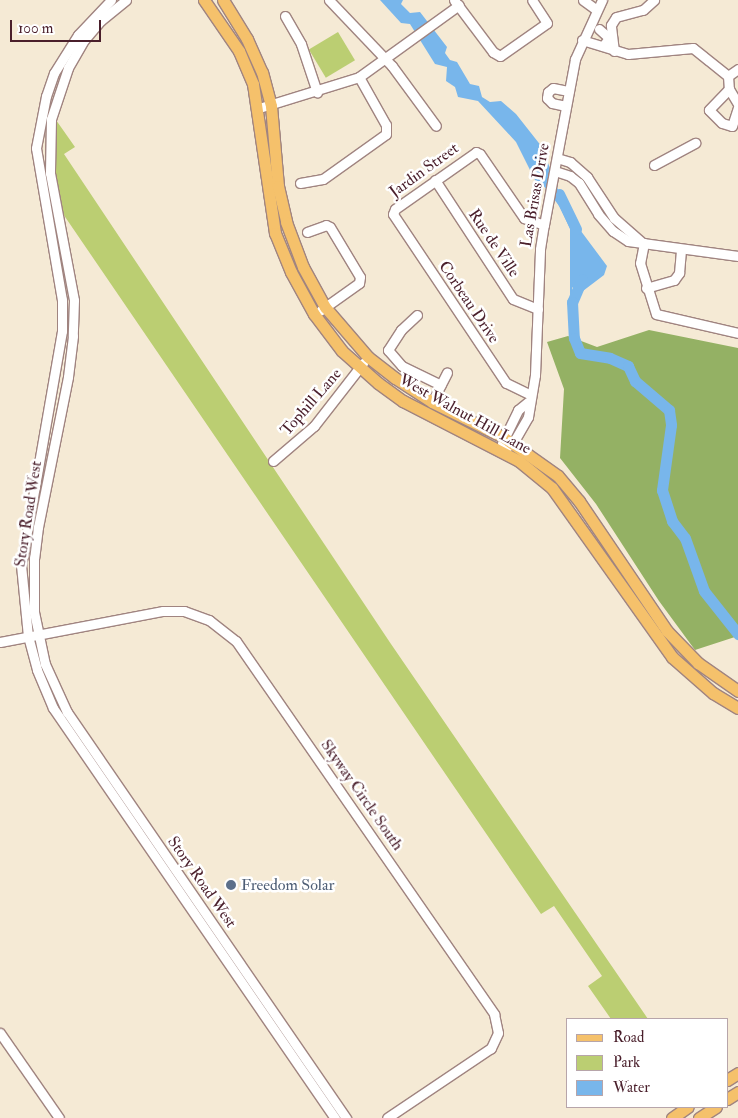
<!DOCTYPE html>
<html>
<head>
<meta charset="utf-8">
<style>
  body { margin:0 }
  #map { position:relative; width:738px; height:1118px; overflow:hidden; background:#f5ead5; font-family:"IM FELL Double Pica",serif }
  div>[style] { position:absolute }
  .green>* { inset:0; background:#bbce72; transform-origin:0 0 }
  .forest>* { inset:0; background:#94b164 }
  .water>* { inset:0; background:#78b6eb }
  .river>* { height:11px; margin:-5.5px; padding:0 5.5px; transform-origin:5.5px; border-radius:5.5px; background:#78b6eb }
  .roads { filter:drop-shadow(1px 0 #a08480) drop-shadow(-1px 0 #a08480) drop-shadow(0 1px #a08480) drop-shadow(0 -1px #a08480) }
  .minor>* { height:9px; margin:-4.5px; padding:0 4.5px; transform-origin:4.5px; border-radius:4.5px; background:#fff }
  .major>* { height:11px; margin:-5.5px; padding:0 5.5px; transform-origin:5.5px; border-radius:5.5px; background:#f5c16b }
  .dots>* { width:14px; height:14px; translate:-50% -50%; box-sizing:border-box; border:2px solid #fff; border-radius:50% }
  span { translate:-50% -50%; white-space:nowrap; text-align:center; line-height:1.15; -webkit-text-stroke:5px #fff; paint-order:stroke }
  .street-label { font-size:16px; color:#4a1f2b }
  .service-label { font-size:16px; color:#4e5e75 }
  .left { translate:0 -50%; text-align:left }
  .legend { position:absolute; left:566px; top:1018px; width:162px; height:90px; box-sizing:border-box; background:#fff; border:1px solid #b7a5aa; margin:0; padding:6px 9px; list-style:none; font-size:15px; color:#4a1f2b }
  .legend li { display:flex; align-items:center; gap:10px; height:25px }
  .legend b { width:25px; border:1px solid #b7a5aa }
  .scale { position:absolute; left:10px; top:20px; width:91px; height:22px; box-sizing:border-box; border:2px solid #4a1f2b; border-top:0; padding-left:6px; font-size:15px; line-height:18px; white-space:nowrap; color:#4a1f2b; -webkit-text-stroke:4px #fff; paint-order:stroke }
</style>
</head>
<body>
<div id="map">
  <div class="green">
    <div style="left:338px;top:32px;width:33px;height:34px;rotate:59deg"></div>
    <div style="clip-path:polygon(56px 120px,75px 147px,64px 154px,391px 644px,648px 1019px,611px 1019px,588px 986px,602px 976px,554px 906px,541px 914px,59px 208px,54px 184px,53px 131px)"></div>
  </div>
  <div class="forest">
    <div style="clip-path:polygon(649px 330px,738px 348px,738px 636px,695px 650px,659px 601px,596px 504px,560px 458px,564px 389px,547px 342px,568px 336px,597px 347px)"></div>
  </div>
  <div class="water">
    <div style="clip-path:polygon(380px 0,403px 0,401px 4px,410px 13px,420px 12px,447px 47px,445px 53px,450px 60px,457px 62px,470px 84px,479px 86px,482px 97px,490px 102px,501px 101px,516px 114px,542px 147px,566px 211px,607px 266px,604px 275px,579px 294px,572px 287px,577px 318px,570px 319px,570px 229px,560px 207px,543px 185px,536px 182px,516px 142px,478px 101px,458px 97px,455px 87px,446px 81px,447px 67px,435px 64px,410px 24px,401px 23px)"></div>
  </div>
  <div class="river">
    <div style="left:559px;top:194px;width:39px;rotate:64deg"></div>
    <div style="left:582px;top:279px;width:25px;rotate:113deg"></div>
    <div style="left:572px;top:302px;width:36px;rotate:87deg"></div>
    <div style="left:574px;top:338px;width:16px;rotate:68deg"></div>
    <div style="left:580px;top:353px;width:30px;rotate:9deg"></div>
    <div style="left:610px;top:358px;width:20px;rotate:24deg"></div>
    <div style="left:628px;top:366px;width:17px;rotate:65deg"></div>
    <div style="left:635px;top:381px;width:45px;rotate:40.5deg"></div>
    <div style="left:669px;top:410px;width:15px;rotate:82deg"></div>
    <div style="left:671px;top:425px;width:66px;rotate:97.9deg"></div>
    <div style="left:662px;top:490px;width:33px;rotate:72deg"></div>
    <div style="left:672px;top:521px;width:21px;rotate:53deg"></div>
    <div style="left:685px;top:538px;width:56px;rotate:70.3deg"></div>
    <div style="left:704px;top:591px;width:55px;rotate:51.7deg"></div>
  </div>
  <div class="roads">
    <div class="minor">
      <div style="left:111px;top:0;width:48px;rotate:133.3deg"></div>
      <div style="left:78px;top:35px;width:45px;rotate:122.3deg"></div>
      <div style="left:54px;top:73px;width:24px;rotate:109deg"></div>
      <div style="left:46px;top:96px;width:53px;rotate:100.9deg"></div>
      <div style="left:36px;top:148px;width:154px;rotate:80.3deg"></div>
      <div style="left:62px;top:300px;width:31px;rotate:90deg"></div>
      <div style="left:62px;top:331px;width:238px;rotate:99.9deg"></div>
      <div style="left:21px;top:565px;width:71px;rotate:84.4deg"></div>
      <div style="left:28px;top:636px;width:35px;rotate:75deg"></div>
      <div style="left:37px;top:670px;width:41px;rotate:67.2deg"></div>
      <div style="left:53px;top:708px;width:498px;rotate:55.5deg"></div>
      <div style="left:126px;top:0;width:32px;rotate:141deg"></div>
      <div style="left:101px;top:20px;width:26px;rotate:130deg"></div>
      <div style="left:84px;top:40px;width:32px;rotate:120deg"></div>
      <div style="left:68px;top:68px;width:54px;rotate:108.4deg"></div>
      <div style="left:51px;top:119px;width:54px;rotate:91.1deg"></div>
      <div style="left:50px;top:173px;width:129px;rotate:79.3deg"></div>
      <div style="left:74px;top:300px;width:36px;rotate:92deg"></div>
      <div style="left:73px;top:336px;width:41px;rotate:97deg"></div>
      <div style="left:68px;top:377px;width:153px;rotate:101.3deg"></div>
      <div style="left:38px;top:527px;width:31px;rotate:97deg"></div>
      <div style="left:34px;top:558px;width:54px;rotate:90deg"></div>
      <div style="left:34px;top:612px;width:53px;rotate:78.1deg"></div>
      <div style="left:45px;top:664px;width:53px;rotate:65.4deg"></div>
      <div style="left:67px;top:712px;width:493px;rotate:55.5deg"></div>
      <div style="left:329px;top:0;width:91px;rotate:46.3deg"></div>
      <div style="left:392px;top:66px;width:74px;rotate:53.7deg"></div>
      <div style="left:454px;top:0;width:65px;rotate:53.1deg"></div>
      <div style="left:493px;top:52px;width:8px;rotate:30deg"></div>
      <div style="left:500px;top:56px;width:57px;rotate:-35.1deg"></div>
      <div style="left:547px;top:23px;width:27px;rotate:-123deg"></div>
      <div style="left:583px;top:0;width:17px;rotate:36deg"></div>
      <div style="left:285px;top:16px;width:32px;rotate:60deg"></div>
      <div style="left:301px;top:44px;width:51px;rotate:71.6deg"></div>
      <div style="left:599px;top:29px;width:13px;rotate:42deg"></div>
      <div style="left:609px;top:38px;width:10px;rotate:127deg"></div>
      <div style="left:582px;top:40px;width:48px;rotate:16.9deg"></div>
      <div style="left:628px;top:54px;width:65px;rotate:-5.3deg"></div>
      <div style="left:693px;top:48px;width:45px;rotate:38.7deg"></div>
      <div style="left:728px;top:76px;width:13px;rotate:86deg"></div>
      <div style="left:614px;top:51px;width:26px;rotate:-97deg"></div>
      <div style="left:611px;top:25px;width:9px;rotate:-58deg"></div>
      <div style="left:616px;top:17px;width:28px;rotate:-15deg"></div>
      <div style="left:643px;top:10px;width:15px;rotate:-42deg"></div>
      <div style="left:728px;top:76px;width:12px;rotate:-35deg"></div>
      <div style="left:738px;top:104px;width:17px;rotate:-121deg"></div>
      <div style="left:729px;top:89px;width:29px;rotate:134deg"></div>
      <div style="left:709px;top:110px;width:18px;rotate:45deg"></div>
      <div style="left:722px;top:123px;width:10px;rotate:17deg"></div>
      <div style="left:732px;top:126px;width:20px;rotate:-72deg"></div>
      <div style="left:566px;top:106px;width:14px;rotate:-168deg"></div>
      <div style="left:552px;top:103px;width:7px;rotate:-135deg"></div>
      <div style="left:547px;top:98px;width:6px;rotate:-81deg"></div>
      <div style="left:548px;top:92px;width:6px;rotate:-39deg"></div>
      <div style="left:553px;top:88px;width:16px;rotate:11deg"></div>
      <div style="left:259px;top:108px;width:105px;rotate:-17.2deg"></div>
      <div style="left:359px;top:77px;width:123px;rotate:-35.8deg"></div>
      <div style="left:557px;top:158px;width:14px;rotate:17deg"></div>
      <div style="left:570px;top:162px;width:23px;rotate:41deg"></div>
      <div style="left:587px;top:177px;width:49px;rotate:56.6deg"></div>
      <div style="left:614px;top:218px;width:37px;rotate:41deg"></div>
      <div style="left:654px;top:165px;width:47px;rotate:-28.2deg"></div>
      <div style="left:555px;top:171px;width:16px;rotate:18deg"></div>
      <div style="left:570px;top:176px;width:11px;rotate:38deg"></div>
      <div style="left:579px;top:183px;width:36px;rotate:58deg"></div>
      <div style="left:598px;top:214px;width:23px;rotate:49deg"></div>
      <div style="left:613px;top:231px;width:18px;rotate:34deg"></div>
      <div style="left:628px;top:241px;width:111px;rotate:7.8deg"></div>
      <div style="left:435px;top:180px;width:142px;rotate:56.8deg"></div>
      <div style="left:513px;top:299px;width:27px;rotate:22deg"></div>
      <div style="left:300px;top:183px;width:23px;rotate:-10deg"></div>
      <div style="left:323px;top:179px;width:77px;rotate:-35.5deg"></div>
      <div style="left:386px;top:134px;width:9px;rotate:-90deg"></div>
      <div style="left:386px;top:125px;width:55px;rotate:-119.4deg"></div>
      <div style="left:307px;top:232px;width:20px;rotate:-20deg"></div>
      <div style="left:326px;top:225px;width:4px;rotate:27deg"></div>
      <div style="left:330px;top:227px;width:58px;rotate:59deg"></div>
      <div style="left:360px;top:277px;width:6px;rotate:99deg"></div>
      <div style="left:359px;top:283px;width:47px;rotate:144.6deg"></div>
      <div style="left:644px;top:243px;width:20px;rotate:101deg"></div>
      <div style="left:640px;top:263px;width:53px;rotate:72.6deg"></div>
      <div style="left:656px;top:314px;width:84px;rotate:13deg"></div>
      <div style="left:646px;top:288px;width:29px;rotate:-16deg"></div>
      <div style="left:674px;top:280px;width:9px;rotate:-54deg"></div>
      <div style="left:679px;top:273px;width:24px;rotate:-85deg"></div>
      <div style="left:417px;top:315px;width:22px;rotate:137deg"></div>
      <div style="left:401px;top:330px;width:24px;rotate:123deg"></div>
      <div style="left:388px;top:350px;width:21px;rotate:49deg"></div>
      <div style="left:402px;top:366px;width:43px;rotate:26deg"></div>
      <div style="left:531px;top:395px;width:28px;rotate:-154deg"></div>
      <div style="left:506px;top:383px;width:203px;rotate:-123.8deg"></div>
      <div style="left:393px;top:214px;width:5px;rotate:-68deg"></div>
      <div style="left:395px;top:209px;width:99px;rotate:-35.1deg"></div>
      <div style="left:476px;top:152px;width:4px;rotate:27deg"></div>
      <div style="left:480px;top:154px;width:78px;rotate:55.5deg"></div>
      <div style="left:524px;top:218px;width:21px;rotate:19deg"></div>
      <div style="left:432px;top:402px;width:33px;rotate:-63deg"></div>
      <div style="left:502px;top:443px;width:37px;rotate:-64deg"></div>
      <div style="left:518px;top:410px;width:13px;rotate:-39deg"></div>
      <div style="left:501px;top:451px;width:14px;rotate:-34deg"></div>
      <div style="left:513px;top:443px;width:30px;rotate:-60deg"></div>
      <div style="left:528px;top:417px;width:43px;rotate:-80.5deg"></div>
      <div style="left:535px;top:375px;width:126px;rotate:-87.7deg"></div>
      <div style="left:540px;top:249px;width:24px;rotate:-81deg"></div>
      <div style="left:544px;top:225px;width:169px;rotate:-79.4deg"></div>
      <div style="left:575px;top:59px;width:65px;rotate:-65.4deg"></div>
      <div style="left:273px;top:461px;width:54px;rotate:-40.5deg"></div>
      <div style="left:314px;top:426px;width:80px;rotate:-52.1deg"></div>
      <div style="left:0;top:642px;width:166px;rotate:-10.8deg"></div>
      <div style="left:163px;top:611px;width:21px"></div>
      <div style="left:184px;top:611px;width:27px;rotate:20deg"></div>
      <div style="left:209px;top:620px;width:34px;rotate:38deg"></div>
      <div style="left:236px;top:641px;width:454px;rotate:55.3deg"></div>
      <div style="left:494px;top:1014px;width:19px;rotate:78deg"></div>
      <div style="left:498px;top:1033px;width:17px;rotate:115deg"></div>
      <div style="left:491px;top:1048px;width:125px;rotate:146.1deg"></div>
      <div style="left:0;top:1033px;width:103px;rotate:55.2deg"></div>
    </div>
    <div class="major">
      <div style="left:204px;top:0;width:62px;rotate:55.5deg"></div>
      <div style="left:239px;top:51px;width:36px;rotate:67deg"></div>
      <div style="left:253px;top:84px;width:151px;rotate:81.6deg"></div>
      <div style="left:275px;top:233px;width:42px;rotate:67.7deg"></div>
      <div style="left:291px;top:272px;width:48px;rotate:61.3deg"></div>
      <div style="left:314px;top:314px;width:46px;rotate:52.9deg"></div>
      <div style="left:342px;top:351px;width:48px;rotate:41.6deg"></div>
      <div style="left:378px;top:383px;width:31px;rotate:36deg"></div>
      <div style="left:403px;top:401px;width:131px;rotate:27.3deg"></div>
      <div style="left:519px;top:461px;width:43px;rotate:39.3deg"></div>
      <div style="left:552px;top:488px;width:207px;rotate:54.6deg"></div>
      <div style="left:672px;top:657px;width:55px;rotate:41.3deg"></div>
      <div style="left:713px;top:693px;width:29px;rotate:31deg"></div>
      <div style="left:223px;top:0;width:46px;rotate:58.4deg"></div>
      <div style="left:247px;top:39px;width:36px;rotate:66deg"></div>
      <div style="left:262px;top:72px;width:35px;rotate:75deg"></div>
      <div style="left:271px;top:106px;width:80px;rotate:85deg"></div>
      <div style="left:278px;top:186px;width:37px;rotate:77deg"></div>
      <div style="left:286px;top:222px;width:48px;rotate:69.3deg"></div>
      <div style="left:303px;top:267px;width:46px;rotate:61.2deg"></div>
      <div style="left:325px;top:307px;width:66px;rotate:49.3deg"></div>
      <div style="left:368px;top:357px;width:34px;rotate:38deg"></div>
      <div style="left:395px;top:378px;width:44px;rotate:33deg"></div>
      <div style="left:432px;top:402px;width:79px;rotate:26.2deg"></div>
      <div style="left:503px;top:437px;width:67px;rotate:35.3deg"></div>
      <div style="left:558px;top:476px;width:33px;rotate:50deg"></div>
      <div style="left:579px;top:501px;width:157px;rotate:55.9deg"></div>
      <div style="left:667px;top:631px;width:45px;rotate:45.9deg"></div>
      <div style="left:698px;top:663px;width:49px;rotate:35deg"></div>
      <div style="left:727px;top:1080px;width:13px;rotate:-32deg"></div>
      <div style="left:727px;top:1099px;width:13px;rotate:-32deg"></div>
      <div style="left:672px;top:1118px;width:19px;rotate:-35deg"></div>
      <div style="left:699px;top:1118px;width:20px;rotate:-33deg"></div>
    </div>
  </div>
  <div class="dots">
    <div style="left:231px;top:885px;background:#5c6f8a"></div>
  </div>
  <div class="street-label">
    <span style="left:424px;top:170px;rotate:-36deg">Jardin Street</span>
    <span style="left:535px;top:195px;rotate:-80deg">Las Brisas Drive</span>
    <span style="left:494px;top:243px;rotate:56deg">Rue de Ville</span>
    <span style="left:469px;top:302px;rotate:56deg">Corbeau Drive</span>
    <span style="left:311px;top:402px;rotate:-49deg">Tophill Lane</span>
    <span style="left:465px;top:414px;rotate:29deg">West Walnut Hill Lane</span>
    <span style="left:28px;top:514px;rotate:-81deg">Story Road West</span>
    <span style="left:362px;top:795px;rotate:55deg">Skyway Circle South</span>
    <span style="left:202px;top:882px;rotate:55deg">Story Road West</span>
  </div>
  <div class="service-label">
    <span class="left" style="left:241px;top:885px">Freedom Solar</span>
  </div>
  <ul class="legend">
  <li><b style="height:6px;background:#f5c16b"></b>Road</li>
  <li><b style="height:14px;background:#bbce72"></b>Park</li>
  <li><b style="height:14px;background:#78b6eb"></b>Water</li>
  </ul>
  <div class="scale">100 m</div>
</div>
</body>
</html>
